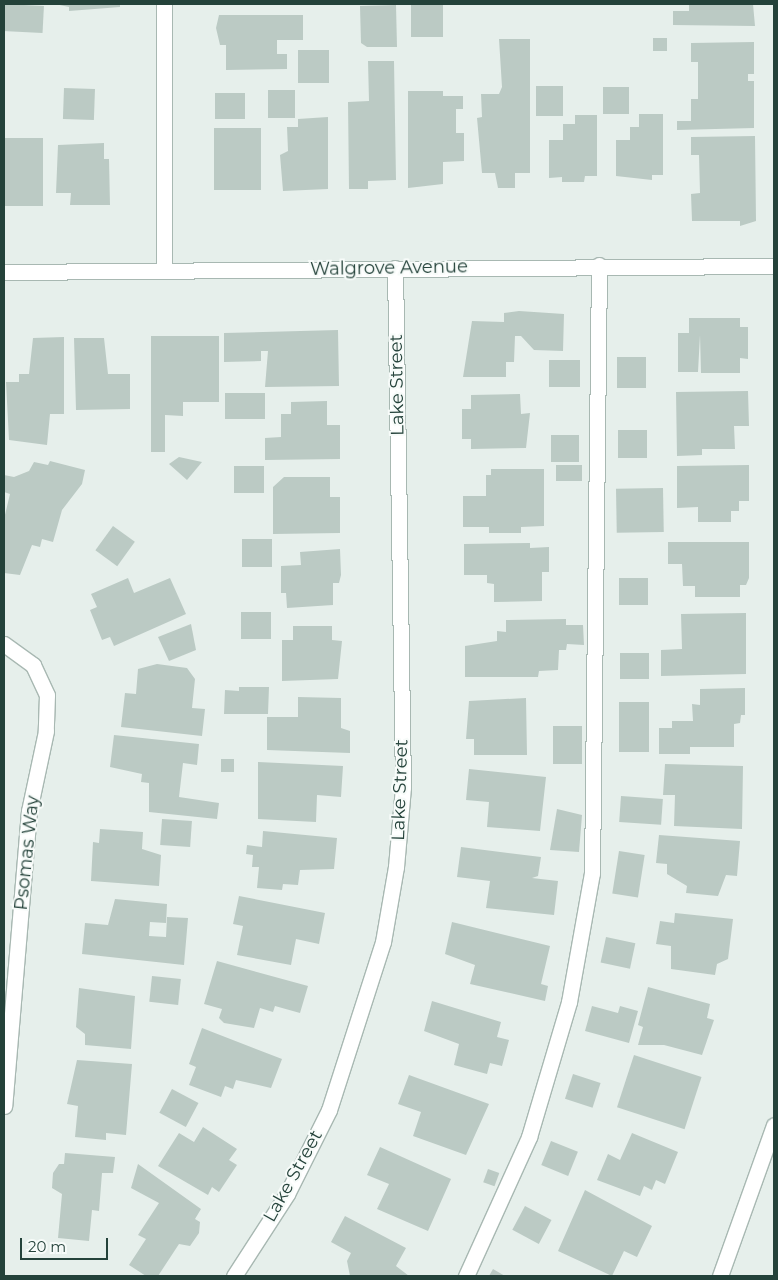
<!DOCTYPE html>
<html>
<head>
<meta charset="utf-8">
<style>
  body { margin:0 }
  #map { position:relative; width:778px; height:1280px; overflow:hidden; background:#e6efeb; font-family:Montserrat,sans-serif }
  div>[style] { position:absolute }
  .building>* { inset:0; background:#bbcac4; transform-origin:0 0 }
  .roads { filter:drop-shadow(1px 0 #a8b8b2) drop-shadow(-1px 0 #a8b8b2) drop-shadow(0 1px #a8b8b2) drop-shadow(0 -1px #a8b8b2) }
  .minor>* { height:15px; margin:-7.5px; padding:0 7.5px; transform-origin:7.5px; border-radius:7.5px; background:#fff }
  span { translate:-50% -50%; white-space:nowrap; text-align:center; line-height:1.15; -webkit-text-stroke:4px #f7fbf9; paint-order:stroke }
  .street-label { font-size:18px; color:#24423a }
  .frame { position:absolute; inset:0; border:5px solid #24423a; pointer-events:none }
  .scale { position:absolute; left:20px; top:1238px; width:88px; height:22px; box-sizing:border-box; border:2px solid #24423a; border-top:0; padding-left:6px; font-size:15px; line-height:18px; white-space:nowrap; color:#24423a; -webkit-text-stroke:4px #f7fbf9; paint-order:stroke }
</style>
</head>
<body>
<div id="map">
  <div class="building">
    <div style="left:4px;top:4px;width:40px;height:27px;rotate:3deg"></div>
    <div style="clip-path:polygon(55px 4px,120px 4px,120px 7px,69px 11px,69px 7px)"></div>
    <div style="left:411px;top:4px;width:32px;height:33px"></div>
    <div style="clip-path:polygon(689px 4px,753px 4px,755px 26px,673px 25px,673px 11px,689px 11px)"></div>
    <div style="clip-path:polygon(396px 5px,397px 47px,367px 47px,361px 43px,360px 6px)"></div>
    <div style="clip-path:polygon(219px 15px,303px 15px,303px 40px,277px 40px,277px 54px,287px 54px,287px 69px,226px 70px,226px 45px,220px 45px,216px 28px)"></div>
    <div style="left:653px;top:38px;width:14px;height:13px"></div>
    <div style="clip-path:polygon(499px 39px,530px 39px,530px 173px,515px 173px,515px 188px,498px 188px,495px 173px,482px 173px,477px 118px,482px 117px,481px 94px,499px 94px,502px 87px)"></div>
    <div style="clip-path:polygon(754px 42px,754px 74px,748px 74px,748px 81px,754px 81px,754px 128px,677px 130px,677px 121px,691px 121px,691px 99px,698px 99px,698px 62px,691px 62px,691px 43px)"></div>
    <div style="left:298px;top:50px;width:31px;height:33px"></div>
    <div style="clip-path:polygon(368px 61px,394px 61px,396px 180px,368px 181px,368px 189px,349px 189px,348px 102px,369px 101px)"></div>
    <div style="left:536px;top:86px;width:27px;height:30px"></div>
    <div style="left:603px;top:87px;width:26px;height:27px"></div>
    <div style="left:64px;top:88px;width:31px;height:31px;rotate:2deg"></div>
    <div style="left:295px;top:90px;width:28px;height:27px;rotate:90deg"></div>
    <div style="clip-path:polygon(408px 91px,443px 91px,443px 96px,463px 96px,463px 109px,456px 109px,456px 133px,464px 133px,464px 161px,443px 162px,443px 184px,408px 188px)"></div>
    <div style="left:215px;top:93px;width:30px;height:26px"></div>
    <div style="clip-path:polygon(639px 114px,663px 114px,663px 175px,652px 175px,652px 180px,616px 176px,616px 140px,630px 140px,630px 127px,639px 127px)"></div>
    <div style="clip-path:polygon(575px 115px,597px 115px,597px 176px,585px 176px,584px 182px,562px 182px,562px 177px,549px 178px,549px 140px,563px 140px,563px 124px,575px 124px)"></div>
    <div style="clip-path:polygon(328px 117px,328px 189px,283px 191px,280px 155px,288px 151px,287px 127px,298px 127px,298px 119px)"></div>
    <div style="left:214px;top:128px;width:47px;height:62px"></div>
    <div style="clip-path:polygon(755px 136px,756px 221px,740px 226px,740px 221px,692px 221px,691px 194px,700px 193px,699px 155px,691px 155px,691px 137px)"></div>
    <div style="left:4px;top:138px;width:39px;height:68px"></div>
    <div style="clip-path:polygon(104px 143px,104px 159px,109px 159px,110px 205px,70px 205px,71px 193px,56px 193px,58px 145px)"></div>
    <div style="clip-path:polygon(519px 311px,564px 314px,563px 351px,534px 350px,521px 336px,515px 336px,514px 362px,506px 362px,506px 377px,463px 377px,472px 321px,504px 322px,504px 313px)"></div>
    <div style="clip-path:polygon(689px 318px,740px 318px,740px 327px,748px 327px,748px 359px,740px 358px,740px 373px,701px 373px,700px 335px,698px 372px,678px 372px,678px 333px,689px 333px)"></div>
    <div style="clip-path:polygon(338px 330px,339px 386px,265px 387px,268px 351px,261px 351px,261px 361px,224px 362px,224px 333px)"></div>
    <div style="clip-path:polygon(151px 336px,219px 336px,219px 402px,183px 402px,183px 416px,165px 415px,165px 452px,151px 452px)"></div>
    <div style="clip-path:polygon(64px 337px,64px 414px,50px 414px,47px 445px,9px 440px,6px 382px,19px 382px,19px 374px,29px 374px,33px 338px)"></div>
    <div style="clip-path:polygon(74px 338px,104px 338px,108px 374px,130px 374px,130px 409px,76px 410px)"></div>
    <div style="left:617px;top:357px;width:29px;height:31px"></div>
    <div style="left:549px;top:360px;width:31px;height:27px"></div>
    <div style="clip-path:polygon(748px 391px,749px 426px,734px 426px,735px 449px,702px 449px,702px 455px,677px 456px,676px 392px)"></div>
    <div style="left:225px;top:393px;width:40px;height:26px"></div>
    <div style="clip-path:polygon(520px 394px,521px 414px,530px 413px,526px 448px,471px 449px,471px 439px,462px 439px,462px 409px,471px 409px,471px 395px)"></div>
    <div style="clip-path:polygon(327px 401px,327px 425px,340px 425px,340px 459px,265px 460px,265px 438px,281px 437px,281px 414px,291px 414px,291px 402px)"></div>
    <div style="left:618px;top:430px;width:29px;height:28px"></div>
    <div style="left:551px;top:435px;width:28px;height:27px"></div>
    <div style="clip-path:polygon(179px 457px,202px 462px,187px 480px,169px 464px)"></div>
    <div style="clip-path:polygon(50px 461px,85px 470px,82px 484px,62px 510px,53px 542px,42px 539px,40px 547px,32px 545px,20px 575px,4px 573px,4px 519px,10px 494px,4px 492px,4px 475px,14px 477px,29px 471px,34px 462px,48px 465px)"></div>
    <div style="left:556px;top:465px;width:26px;height:16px"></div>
    <div style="clip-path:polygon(749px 465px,749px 501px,739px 501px,739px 511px,731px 511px,731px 522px,698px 522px,698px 507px,677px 508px,677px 466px)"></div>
    <div style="left:234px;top:466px;width:30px;height:27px"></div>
    <div style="clip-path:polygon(491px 469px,544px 469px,544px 526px,521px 527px,521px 533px,489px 533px,489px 527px,463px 527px,463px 496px,486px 496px,486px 475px,491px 475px)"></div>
    <div style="clip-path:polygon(284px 477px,330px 477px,330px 497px,340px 497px,340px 533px,273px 534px,273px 487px)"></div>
    <div style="left:663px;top:488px;width:44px;height:47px;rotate:89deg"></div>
    <div style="left:113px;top:526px;width:27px;height:30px;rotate:36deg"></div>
    <div style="left:242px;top:539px;width:30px;height:28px"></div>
    <div style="clip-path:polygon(668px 542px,749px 542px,749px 578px,746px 585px,740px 585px,740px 597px,695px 597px,695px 586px,683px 586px,682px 564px,668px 564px)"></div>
    <div style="clip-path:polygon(530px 543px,530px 548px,549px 547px,549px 572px,542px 572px,542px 601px,494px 602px,494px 584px,487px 583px,487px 575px,464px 575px,464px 544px)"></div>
    <div style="clip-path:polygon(340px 549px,341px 575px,339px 583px,333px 583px,333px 605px,287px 608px,286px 593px,281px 593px,281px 566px,301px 565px,300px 552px)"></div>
    <div style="clip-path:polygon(128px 578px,134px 593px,170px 578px,186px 614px,114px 646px,110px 637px,102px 640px,90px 610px,97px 607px,91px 594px)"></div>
    <div style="left:619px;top:578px;width:29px;height:27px"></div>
    <div style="left:241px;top:612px;width:30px;height:27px"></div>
    <div style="clip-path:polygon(746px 613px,746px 674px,661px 676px,661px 650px,682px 649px,681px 614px)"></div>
    <div style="clip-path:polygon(566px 619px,566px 625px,583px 625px,584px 645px,567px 644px,566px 650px,559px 650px,558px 670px,539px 671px,538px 677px,465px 677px,465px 646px,497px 641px,497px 631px,506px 632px,506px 620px)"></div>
    <div style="clip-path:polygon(191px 624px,196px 650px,169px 661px,158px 637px)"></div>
    <div style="clip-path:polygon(293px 626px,332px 626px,332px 640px,342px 641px,338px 679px,282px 681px,282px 640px,293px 640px)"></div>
    <div style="left:620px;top:653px;width:29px;height:26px"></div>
    <div style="clip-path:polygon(157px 664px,187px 668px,195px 679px,192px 708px,205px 709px,202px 736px,121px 727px,125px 693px,136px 694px,138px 669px)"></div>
    <div style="clip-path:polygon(239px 687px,269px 687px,268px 714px,224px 714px,225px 690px,239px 691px)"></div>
    <div style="clip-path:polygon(745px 688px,745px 715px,741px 715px,740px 723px,734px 724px,734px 747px,690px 747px,690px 754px,659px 754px,659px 728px,672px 728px,672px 721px,693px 721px,692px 704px,700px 705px,700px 689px)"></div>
    <div style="clip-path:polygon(298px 697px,341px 698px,341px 728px,350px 731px,350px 753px,267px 750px,267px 717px,298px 717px)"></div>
    <div style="clip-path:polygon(526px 698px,527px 755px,474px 755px,474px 739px,466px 739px,469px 701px)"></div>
    <div style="left:619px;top:702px;width:30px;height:50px"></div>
    <div style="left:553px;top:726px;width:29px;height:38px"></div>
    <div style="clip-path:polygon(114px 735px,199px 744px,197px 765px,183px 763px,179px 797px,219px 803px,217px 819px,149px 812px,149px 783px,141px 782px,142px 774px,110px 767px)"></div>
    <div style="left:221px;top:759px;width:13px;height:13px"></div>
    <div style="clip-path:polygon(258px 762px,343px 766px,341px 797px,317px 795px,316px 822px,258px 819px)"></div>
    <div style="clip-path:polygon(665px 764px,743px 766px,742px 829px,674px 826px,675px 795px,663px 795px)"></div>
    <div style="clip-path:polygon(469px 769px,546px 777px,540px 831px,487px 827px,489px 802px,466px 800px)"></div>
    <div style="left:621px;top:796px;width:42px;height:26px;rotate:4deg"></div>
    <div style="clip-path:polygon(557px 809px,582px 815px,579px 852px,550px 850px)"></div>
    <div style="left:162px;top:819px;width:30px;height:26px;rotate:4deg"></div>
    <div style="clip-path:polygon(100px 829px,143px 832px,142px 849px,161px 855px,159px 886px,91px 881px,93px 842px,99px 843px)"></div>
    <div style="clip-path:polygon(263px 831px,337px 838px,334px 869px,300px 870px,298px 885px,283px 884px,282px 890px,257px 888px,259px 867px,252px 867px,253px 855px,246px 854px,247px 845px,262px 847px)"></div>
    <div style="clip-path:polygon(659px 835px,740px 841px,737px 876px,726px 875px,718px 896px,686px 893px,687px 886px,667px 874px,667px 864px,656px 863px)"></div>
    <div style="clip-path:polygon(461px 847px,541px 857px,538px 876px,532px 878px,558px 881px,554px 915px,486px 908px,490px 881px,457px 877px)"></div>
    <div style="left:619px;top:851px;width:26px;height:43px;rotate:9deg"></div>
    <div style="clip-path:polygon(239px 896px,325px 913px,319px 944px,296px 939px,291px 965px,237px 955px,243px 926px,233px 924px)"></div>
    <div style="clip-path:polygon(115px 899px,167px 904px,166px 923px,150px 922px,149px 936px,166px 937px,167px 917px,188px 918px,184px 965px,82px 954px,85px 923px,108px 925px)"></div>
    <div style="clip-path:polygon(675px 913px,733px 919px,728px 959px,717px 964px,715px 975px,671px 969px,671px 946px,656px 944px,660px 921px,674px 923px)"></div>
    <div style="clip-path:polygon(452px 922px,550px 946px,541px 984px,548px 986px,545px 1001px,470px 984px,475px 965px,445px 954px)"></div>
    <div style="left:606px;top:937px;width:30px;height:26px;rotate:12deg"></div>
    <div style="clip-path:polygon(217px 961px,308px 986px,300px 1013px,275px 1006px,273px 1012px,260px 1008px,254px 1028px,224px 1023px,219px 1018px,222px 1009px,204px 1004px)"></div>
    <div style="left:152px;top:976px;width:29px;height:26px;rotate:6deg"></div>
    <div style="clip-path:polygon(648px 987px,710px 1004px,707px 1018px,714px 1020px,702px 1055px,664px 1045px,638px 1045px,643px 1027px,638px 1025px)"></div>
    <div style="clip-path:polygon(79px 988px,135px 996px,131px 1049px,85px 1045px,85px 1034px,76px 1027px)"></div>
    <div style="clip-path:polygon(432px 1001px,501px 1022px,497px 1037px,509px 1040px,502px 1066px,490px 1063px,487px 1074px,454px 1065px,459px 1044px,424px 1031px)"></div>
    <div style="clip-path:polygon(592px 1006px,618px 1013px,620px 1006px,638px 1011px,629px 1043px,585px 1031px)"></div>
    <div style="clip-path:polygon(202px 1028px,282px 1059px,271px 1088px,236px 1080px,233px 1089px,225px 1086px,221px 1097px,189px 1085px,196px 1067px,189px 1064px)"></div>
    <div style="left:634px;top:1055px;width:71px;height:55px;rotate:18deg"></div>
    <div style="clip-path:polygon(77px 1060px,132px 1064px,126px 1135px,106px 1133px,106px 1140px,75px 1137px,78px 1106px,67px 1104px)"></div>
    <div style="left:573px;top:1074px;width:29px;height:26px;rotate:18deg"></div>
    <div style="clip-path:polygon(409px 1075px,489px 1104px,466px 1155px,413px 1136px,421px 1112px,398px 1104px)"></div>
    <div style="left:172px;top:1089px;width:30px;height:27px;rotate:28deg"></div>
    <div style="clip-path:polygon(203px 1127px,237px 1149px,229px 1160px,237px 1165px,219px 1192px,212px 1187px,208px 1195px,158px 1166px,179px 1133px,194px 1142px)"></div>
    <div style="clip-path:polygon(632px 1133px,678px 1152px,665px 1184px,656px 1180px,652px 1190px,644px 1186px,640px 1196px,597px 1180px,608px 1154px,620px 1160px)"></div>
    <div style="left:551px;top:1141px;width:29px;height:26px;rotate:22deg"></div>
    <div style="clip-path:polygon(380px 1147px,451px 1179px,428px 1231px,377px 1209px,389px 1184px,367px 1175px)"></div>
    <div style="clip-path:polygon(65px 1153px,115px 1157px,113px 1173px,102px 1173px,99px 1211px,92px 1210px,89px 1241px,58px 1238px,62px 1194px,52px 1188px,53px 1173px,59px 1164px,64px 1164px)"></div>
    <div style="clip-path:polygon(138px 1164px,201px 1209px,195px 1219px,200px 1222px,199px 1233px,190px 1246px,179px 1244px,158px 1276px,146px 1276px,129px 1265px,146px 1239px,138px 1235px,159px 1203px,131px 1188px)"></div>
    <div style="left:488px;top:1169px;width:12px;height:14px;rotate:20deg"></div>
    <div style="clip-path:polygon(585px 1190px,652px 1226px,637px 1257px,624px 1251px,612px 1276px,558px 1251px)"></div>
    <div style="left:525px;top:1206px;width:30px;height:27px;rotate:28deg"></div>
    <div style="clip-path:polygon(345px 1216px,406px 1248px,396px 1266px,409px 1276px,350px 1276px,347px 1261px,351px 1253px,331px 1242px)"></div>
    <div style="clip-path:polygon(493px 1269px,505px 1276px,489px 1276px)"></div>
  </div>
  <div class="roads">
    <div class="minor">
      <div style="left:164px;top:4px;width:265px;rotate:90deg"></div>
      <div style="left:4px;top:272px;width:770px;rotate:-0.45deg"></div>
      <div style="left:4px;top:644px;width:36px;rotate:36deg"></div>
      <div style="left:33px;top:665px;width:33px;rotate:65deg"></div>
      <div style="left:47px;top:695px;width:36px;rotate:92deg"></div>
      <div style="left:46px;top:731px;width:82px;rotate:102deg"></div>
      <div style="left:29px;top:811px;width:296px;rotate:94.8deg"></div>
      <div style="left:234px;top:1276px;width:98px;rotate:-57.1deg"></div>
      <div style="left:287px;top:1194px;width:94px;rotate:-63.4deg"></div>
      <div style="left:329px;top:1110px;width:176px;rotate:-72.2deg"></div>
      <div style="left:383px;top:942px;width:76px;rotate:-80.2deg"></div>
      <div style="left:396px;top:867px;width:80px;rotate:-85deg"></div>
      <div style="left:403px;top:787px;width:519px;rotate:-90.88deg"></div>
      <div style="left:466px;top:1276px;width:153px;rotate:-65.6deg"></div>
      <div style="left:529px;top:1137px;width:141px;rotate:-73.5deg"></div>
      <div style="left:569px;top:1002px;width:131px;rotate:-79.9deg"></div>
      <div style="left:592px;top:873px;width:608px;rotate:-89.34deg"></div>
      <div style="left:720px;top:1276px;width:160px;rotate:-70.3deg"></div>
    </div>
  </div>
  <div class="street-label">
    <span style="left:389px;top:268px;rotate:-1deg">Walgrove Avenue</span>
    <span style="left:397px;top:385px;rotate:-91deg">Lake Street</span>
    <span style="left:400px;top:790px;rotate:-88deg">Lake Street</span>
    <span style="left:27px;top:853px;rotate:-84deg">Psomas Way</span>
    <span style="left:293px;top:1176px;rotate:-61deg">Lake Street</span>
  </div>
  <div class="frame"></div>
  <div class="scale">20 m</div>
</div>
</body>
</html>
